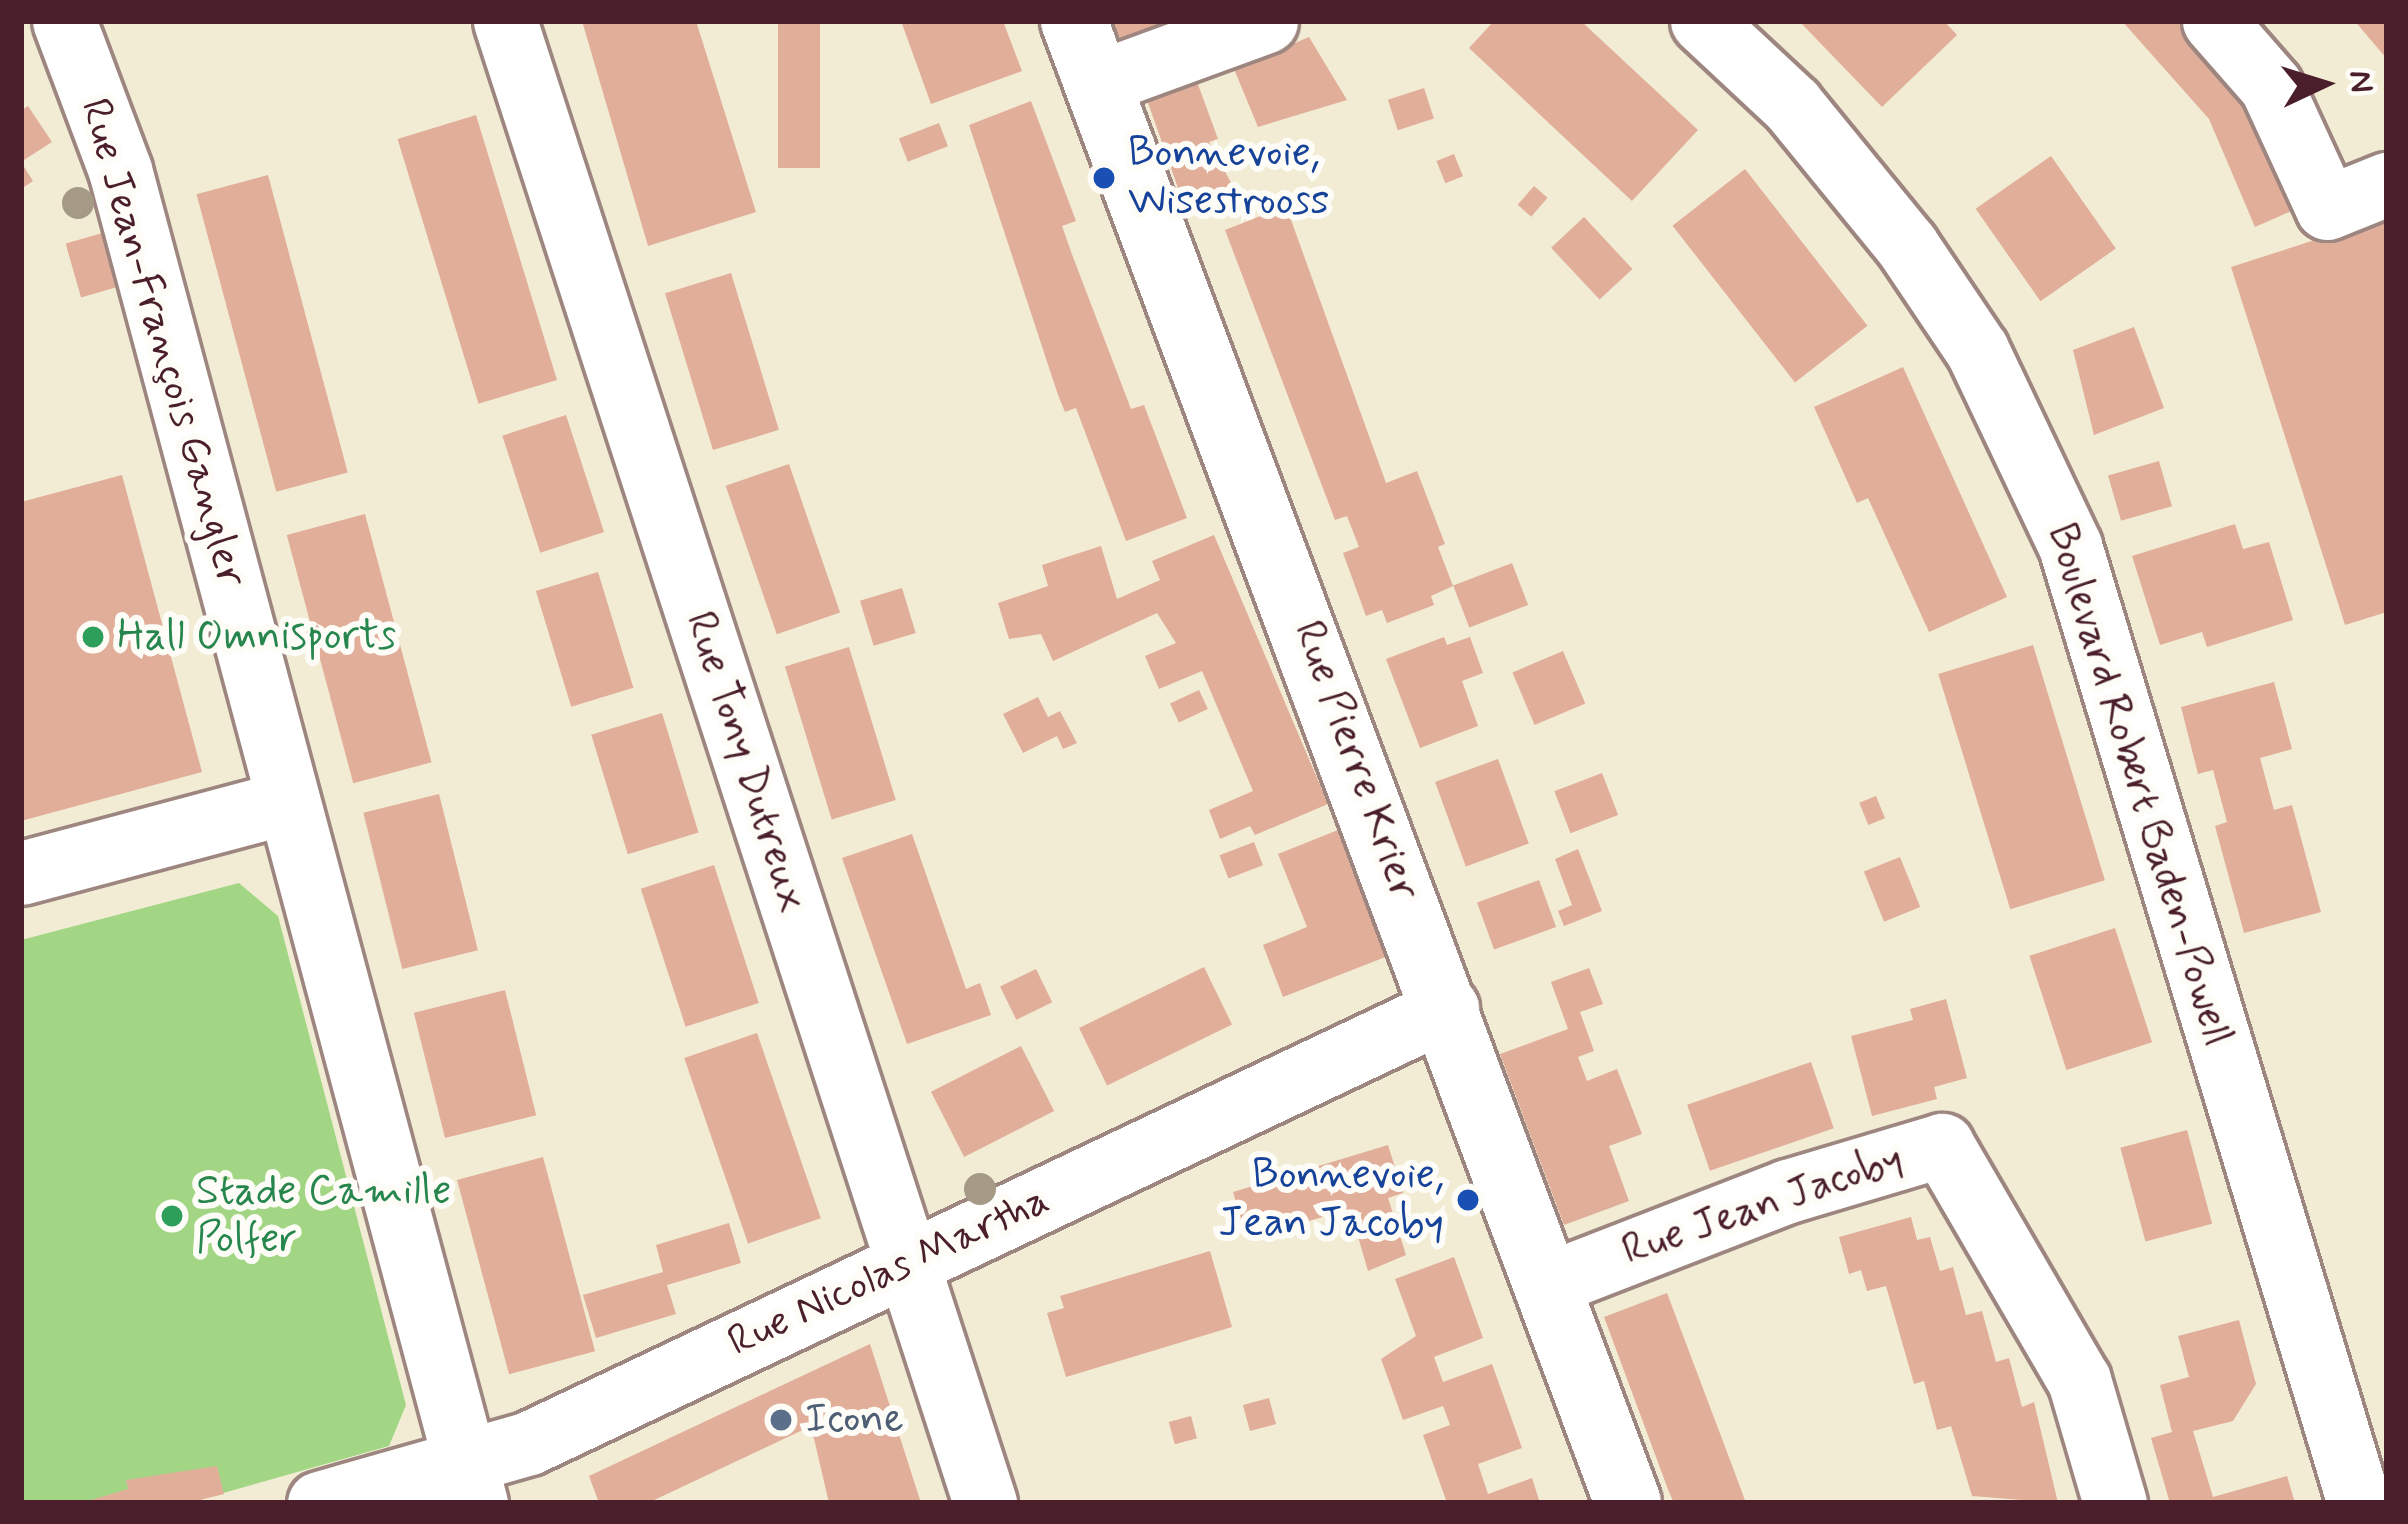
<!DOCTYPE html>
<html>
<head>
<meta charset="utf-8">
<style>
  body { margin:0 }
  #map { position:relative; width:2408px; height:1524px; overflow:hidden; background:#f2ecd5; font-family:Mynerve,sans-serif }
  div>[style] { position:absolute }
  .green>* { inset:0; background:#a2d685 }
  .building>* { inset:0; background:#e1ae9a; transform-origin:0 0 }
  .roads { filter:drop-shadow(3px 0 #9e8680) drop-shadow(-3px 0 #9e8680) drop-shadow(0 3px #9e8680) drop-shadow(0 -3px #9e8680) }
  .minor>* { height:63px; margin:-31.5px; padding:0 31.5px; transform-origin:31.5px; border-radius:31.5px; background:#fff }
  .major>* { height:66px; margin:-33px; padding:0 33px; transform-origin:33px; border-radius:33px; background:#fff }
  .trees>* { width:32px; height:32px; margin:-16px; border-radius:50%; background:#a49a86 }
  .dots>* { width:33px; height:33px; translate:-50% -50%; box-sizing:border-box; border:6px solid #fdfcf7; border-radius:50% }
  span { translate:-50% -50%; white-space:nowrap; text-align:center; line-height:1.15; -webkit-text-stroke:12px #fdfcf7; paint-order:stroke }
  .transit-label { font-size:42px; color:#164399 }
  .left { translate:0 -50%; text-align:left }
  .right { translate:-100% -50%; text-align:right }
  .street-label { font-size:42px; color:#4a1f2b }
  .leisure-label { font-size:42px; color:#27864d }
  .service-label { font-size:42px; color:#4e5e75 }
  .frame { position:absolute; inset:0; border:24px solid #4a1f2b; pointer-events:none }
  .north { position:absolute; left:2264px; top:24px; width:120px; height:120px; -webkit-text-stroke:9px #fdfcf7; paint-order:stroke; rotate:86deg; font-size:33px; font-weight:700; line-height:48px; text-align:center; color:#4a1f2b }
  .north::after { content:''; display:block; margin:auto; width:42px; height:54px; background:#4a1f2b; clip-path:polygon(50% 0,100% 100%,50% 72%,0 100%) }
</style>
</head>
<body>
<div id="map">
  <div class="green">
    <div style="clip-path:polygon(239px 883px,278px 916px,406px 1405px,389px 1446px,188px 1503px,21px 1503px,21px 940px)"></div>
  </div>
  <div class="building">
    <div style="clip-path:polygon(582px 21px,696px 21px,756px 212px,648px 246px)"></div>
    <div style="left:778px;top:21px;width:42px;height:147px"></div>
    <div style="clip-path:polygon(901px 21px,1003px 21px,1022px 71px,931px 104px)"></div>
    <div style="clip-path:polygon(1113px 21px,1184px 21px,1122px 45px)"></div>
    <div style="clip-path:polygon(1494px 21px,1581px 21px,1698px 130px,1632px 201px,1469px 48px)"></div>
    <div style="clip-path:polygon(1799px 21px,1944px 21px,1957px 35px,1882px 107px)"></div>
    <div style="clip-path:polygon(2122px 21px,2178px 21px,2247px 100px,2294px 210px,2255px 227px,2209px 119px)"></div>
    <div style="clip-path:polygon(2355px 21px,2387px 21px,2387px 59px,2364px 32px)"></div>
    <div style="clip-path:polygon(1309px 37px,1347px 100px,1258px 127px,1234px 69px)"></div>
    <div style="clip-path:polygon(1196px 79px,1218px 139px,1209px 142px,1235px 190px,1185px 208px,1146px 97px)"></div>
    <div style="left:1424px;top:88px;width:32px;height:38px;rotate:72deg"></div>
    <div style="clip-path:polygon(1031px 101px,1076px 221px,1062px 226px,1073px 257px,1131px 409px,1144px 405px,1187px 518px,1126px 541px,1076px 408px,1065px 412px,1058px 395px,969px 125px)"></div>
    <div style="clip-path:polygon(28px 106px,52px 142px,21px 162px,33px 181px,21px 189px,21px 111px)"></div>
    <div style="left:476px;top:115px;width:277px;height:82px;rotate:73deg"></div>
    <div style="left:939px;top:123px;width:25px;height:43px;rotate:69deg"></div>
    <div style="left:1454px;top:154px;width:24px;height:19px;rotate:68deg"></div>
    <div style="left:2051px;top:156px;width:113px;height:92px;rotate:55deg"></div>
    <div style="left:1745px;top:169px;width:199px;height:92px;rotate:52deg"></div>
    <div style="left:268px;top:175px;width:308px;height:74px;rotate:75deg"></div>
    <div style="left:1534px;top:186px;width:18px;height:25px;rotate:41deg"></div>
    <div style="clip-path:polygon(1286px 206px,1386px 483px,1417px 471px,1445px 544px,1438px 547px,1453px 586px,1431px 596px,1434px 605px,1387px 623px,1382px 610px,1366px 616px,1343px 553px,1359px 547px,1347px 516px,1335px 520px,1225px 230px)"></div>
    <div style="left:1584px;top:217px;width:71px;height:45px;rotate:47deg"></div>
    <div style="clip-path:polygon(2387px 217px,2387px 612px,2345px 625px,2231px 267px)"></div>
    <div style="left:106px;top:232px;width:56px;height:42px;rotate:74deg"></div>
    <div style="left:731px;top:273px;width:164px;height:69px;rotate:73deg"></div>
    <div style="clip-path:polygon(2134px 327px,2164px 408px,2094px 435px,2073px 350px)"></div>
    <div style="clip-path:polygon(1903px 367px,2007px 597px,1929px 632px,1868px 498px,1857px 503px,1814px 407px)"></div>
    <div style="left:566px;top:415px;width:123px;height:67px;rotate:72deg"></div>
    <div style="left:2159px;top:461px;width:47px;height:53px;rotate:74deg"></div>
    <div style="left:789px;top:464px;width:157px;height:67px;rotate:71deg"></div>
    <div style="clip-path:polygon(122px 475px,202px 772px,21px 821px,21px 502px)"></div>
    <div style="left:365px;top:514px;width:257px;height:81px;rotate:75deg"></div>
    <div style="clip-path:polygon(2235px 524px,2243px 549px,2269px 542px,2293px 620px,2207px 647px,2202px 632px,2160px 645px,2132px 556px)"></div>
    <div style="clip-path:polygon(1214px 535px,1328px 804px,1255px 835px,1250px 826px,1220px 839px,1209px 810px,1253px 791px,1202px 671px,1159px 689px,1145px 656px,1176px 643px,1157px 613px,1053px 661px,1041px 634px,1009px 639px,998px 603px,1048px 586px,1042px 565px,1101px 546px,1117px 599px,1160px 580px,1152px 561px)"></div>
    <div style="left:1512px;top:563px;width:45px;height:63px;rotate:69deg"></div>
    <div style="left:598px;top:572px;width:121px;height:65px;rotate:73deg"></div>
    <div style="left:902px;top:588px;width:47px;height:44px;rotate:73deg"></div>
    <div style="clip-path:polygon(1444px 637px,1447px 645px,1470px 637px,1483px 673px,1462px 681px,1478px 726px,1420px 748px,1386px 659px)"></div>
    <div style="left:2033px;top:645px;width:246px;height:99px;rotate:73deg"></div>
    <div style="left:849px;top:647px;width:160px;height:67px;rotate:73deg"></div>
    <div style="left:1563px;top:651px;width:57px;height:55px;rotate:67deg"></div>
    <div style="clip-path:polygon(2274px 682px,2292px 749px,2260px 758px,2274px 810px,2292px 805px,2321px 912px,2244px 933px,2215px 826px,2227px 822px,2213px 770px,2198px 774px,2181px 707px)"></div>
    <div style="left:1199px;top:690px;width:21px;height:32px;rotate:65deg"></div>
    <div style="clip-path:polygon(1038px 697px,1048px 717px,1060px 711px,1077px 743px,1063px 749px,1057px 736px,1023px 753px,1003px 714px)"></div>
    <div style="left:662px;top:713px;width:125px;height:74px;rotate:73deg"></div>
    <div style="left:1498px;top:759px;width:90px;height:67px;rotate:70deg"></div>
    <div style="left:1602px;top:773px;width:45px;height:51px;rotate:69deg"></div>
    <div style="left:439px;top:794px;width:161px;height:78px;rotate:76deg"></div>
    <div style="left:1876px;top:796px;width:24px;height:18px;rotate:68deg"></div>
    <div style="clip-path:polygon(1338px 830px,1388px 956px,1283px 997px,1263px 945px,1307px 927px,1278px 854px)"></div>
    <div style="clip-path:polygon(912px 834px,966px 989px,980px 983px,991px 1015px,907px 1044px,842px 858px)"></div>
    <div style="left:1254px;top:842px;width:25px;height:37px;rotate:69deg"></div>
    <div style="clip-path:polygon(1578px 849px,1602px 911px,1564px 926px,1558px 911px,1572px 905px,1555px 859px)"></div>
    <div style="left:1900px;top:857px;width:54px;height:39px;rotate:68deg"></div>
    <div style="left:714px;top:865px;width:145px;height:77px;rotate:72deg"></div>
    <div style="left:1539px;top:880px;width:50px;height:66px;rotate:70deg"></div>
    <div style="left:2115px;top:928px;width:120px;height:90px;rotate:72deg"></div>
    <div style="left:1204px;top:967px;width:64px;height:139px;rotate:64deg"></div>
    <div style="clip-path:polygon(1589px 968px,1603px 1004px,1580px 1012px,1594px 1051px,1578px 1057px,1587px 1081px,1617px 1069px,1642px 1134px,1609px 1146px,1629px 1201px,1564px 1225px,1500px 1054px,1568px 1029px,1551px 982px)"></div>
    <div style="left:1036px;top:969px;width:37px;height:40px;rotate:64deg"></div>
    <div style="left:505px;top:990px;width:129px;height:94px;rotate:76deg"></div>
    <div style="clip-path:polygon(1946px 999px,1967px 1078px,1934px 1087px,1937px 1099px,1872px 1116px,1851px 1036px,1913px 1020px,1910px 1009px)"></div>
    <div style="left:757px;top:1033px;width:196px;height:77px;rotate:71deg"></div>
    <div style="left:1021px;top:1046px;width:73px;height:101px;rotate:63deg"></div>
    <div style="left:1811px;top:1062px;width:70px;height:131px;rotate:71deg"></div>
    <div style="left:2187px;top:1130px;width:97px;height:69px;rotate:75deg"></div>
    <div style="clip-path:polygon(1388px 1145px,1403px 1193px,1388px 1198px,1406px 1255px,1368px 1271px,1350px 1209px,1247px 1239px,1233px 1192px)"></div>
    <div style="left:543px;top:1157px;width:201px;height:89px;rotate:75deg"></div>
    <div style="clip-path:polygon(1911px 1217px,1917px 1240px,1930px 1237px,1940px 1271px,1953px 1267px,1966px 1315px,1982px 1311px,1996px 1362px,2009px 1358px,2022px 1407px,2034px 1402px,2058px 1503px,1972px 1496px,1951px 1426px,1937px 1430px,1924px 1381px,1914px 1384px,1886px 1286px,1867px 1291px,1861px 1270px,1849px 1274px,1839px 1237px)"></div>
    <div style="clip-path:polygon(729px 1223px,741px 1263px,667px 1285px,676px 1314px,596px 1338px,583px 1295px,663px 1272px,656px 1245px)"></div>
    <div style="clip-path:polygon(1210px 1251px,1232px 1327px,1066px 1377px,1047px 1313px,1064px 1308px,1060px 1296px)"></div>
    <div style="clip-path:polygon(1454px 1257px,1483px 1338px,1434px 1357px,1443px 1382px,1492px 1364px,1522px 1448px,1478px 1464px,1488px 1494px,1532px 1478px,1540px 1503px,1447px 1503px,1423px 1435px,1450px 1425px,1443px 1406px,1403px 1420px,1381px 1359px,1416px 1336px,1395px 1279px)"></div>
    <div style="clip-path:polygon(1667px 1293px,1733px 1468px,1746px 1503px,1674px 1503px,1669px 1492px,1604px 1317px)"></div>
    <div style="clip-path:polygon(2239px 1320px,2256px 1384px,2233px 1421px,2193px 1431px,2213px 1497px,2287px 1476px,2295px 1503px,2170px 1503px,2151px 1438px,2172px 1432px,2160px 1385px,2189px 1377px,2178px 1336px)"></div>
    <div style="clip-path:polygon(870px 1344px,921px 1503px,829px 1503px,811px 1426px,648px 1503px,599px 1503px,589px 1476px)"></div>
    <div style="left:1269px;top:1398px;width:27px;height:27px;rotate:75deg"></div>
    <div style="left:1191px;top:1416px;width:23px;height:23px;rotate:75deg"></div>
    <div style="clip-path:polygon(217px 1466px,224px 1494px,188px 1503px,81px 1503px,128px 1489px,126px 1480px)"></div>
  </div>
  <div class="roads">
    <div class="minor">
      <div style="left:64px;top:21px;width:159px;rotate:69.4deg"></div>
      <div style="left:120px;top:170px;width:1380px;rotate:75.05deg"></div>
      <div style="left:505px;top:21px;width:1558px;rotate:72.05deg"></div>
      <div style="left:1702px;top:21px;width:123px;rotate:43deg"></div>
      <div style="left:1792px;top:105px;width:182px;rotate:50.8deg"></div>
      <div style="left:1907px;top:246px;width:125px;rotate:56.1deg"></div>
      <div style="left:1977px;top:350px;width:217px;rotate:64.6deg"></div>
      <div style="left:2070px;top:546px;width:1000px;rotate:73.2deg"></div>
      <div style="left:2214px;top:21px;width:86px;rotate:48.8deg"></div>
      <div style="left:2271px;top:86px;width:134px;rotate:65.3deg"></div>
      <div style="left:2327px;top:208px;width:65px;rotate:-21.8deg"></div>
      <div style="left:1097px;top:83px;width:180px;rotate:-20.1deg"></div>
      <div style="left:21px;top:873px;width:276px;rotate:-14.9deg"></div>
      <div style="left:1548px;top:1284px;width:257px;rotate:-21.2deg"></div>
      <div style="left:1788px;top:1191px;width:161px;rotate:-16.6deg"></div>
      <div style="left:1942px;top:1145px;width:272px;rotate:59.8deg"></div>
      <div style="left:2079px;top:1380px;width:128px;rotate:73.7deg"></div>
      <div style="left:319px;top:1503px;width:218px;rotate:-15.9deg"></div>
      <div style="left:529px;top:1443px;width:1016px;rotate:-25.35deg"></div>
    </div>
    <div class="major">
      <div style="left:1074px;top:21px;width:1582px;rotate:69.5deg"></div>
    </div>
  </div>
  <div class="trees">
    <div style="left:78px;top:203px"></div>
    <div style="left:980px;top:1189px"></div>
  </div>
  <div class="dots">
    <div style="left:1104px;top:178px;background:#1a4fb4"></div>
    <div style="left:93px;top:637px;background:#2e9e5b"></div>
    <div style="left:1468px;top:1200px;background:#1a4fb4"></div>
    <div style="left:172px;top:1216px;background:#2e9e5b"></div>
    <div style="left:781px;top:1420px;background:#5c6f8a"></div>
  </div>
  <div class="transit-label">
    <span class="left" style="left:1128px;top:178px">Bonnevoie,<br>Wisestrooss</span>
    <span class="right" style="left:1444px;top:1200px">Bonnevoie,<br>Jean Jacoby</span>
  </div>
  <div class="street-label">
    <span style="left:162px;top:343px;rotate:74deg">Rue Jean-François Gangler</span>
    <span style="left:1355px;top:761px;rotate:70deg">Rue Pierre Krier</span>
    <span style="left:745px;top:762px;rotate:72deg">Rue Tony Dutreux</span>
    <span style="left:2138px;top:785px;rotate:73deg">Boulevard Robert Baden-Powell</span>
    <span style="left:1763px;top:1206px;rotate:-19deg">Rue Jean Jacoby</span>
    <span style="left:889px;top:1272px;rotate:-25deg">Rue Nicolas Martha</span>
  </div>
  <div class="leisure-label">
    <span class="left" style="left:117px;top:637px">Hall Omnisports</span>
    <span class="left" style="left:196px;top:1216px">Stade Camille<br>Polfer</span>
  </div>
  <div class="service-label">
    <span class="left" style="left:805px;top:1420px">Icone</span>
  </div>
  <div class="frame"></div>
  <div class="north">N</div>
</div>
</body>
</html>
